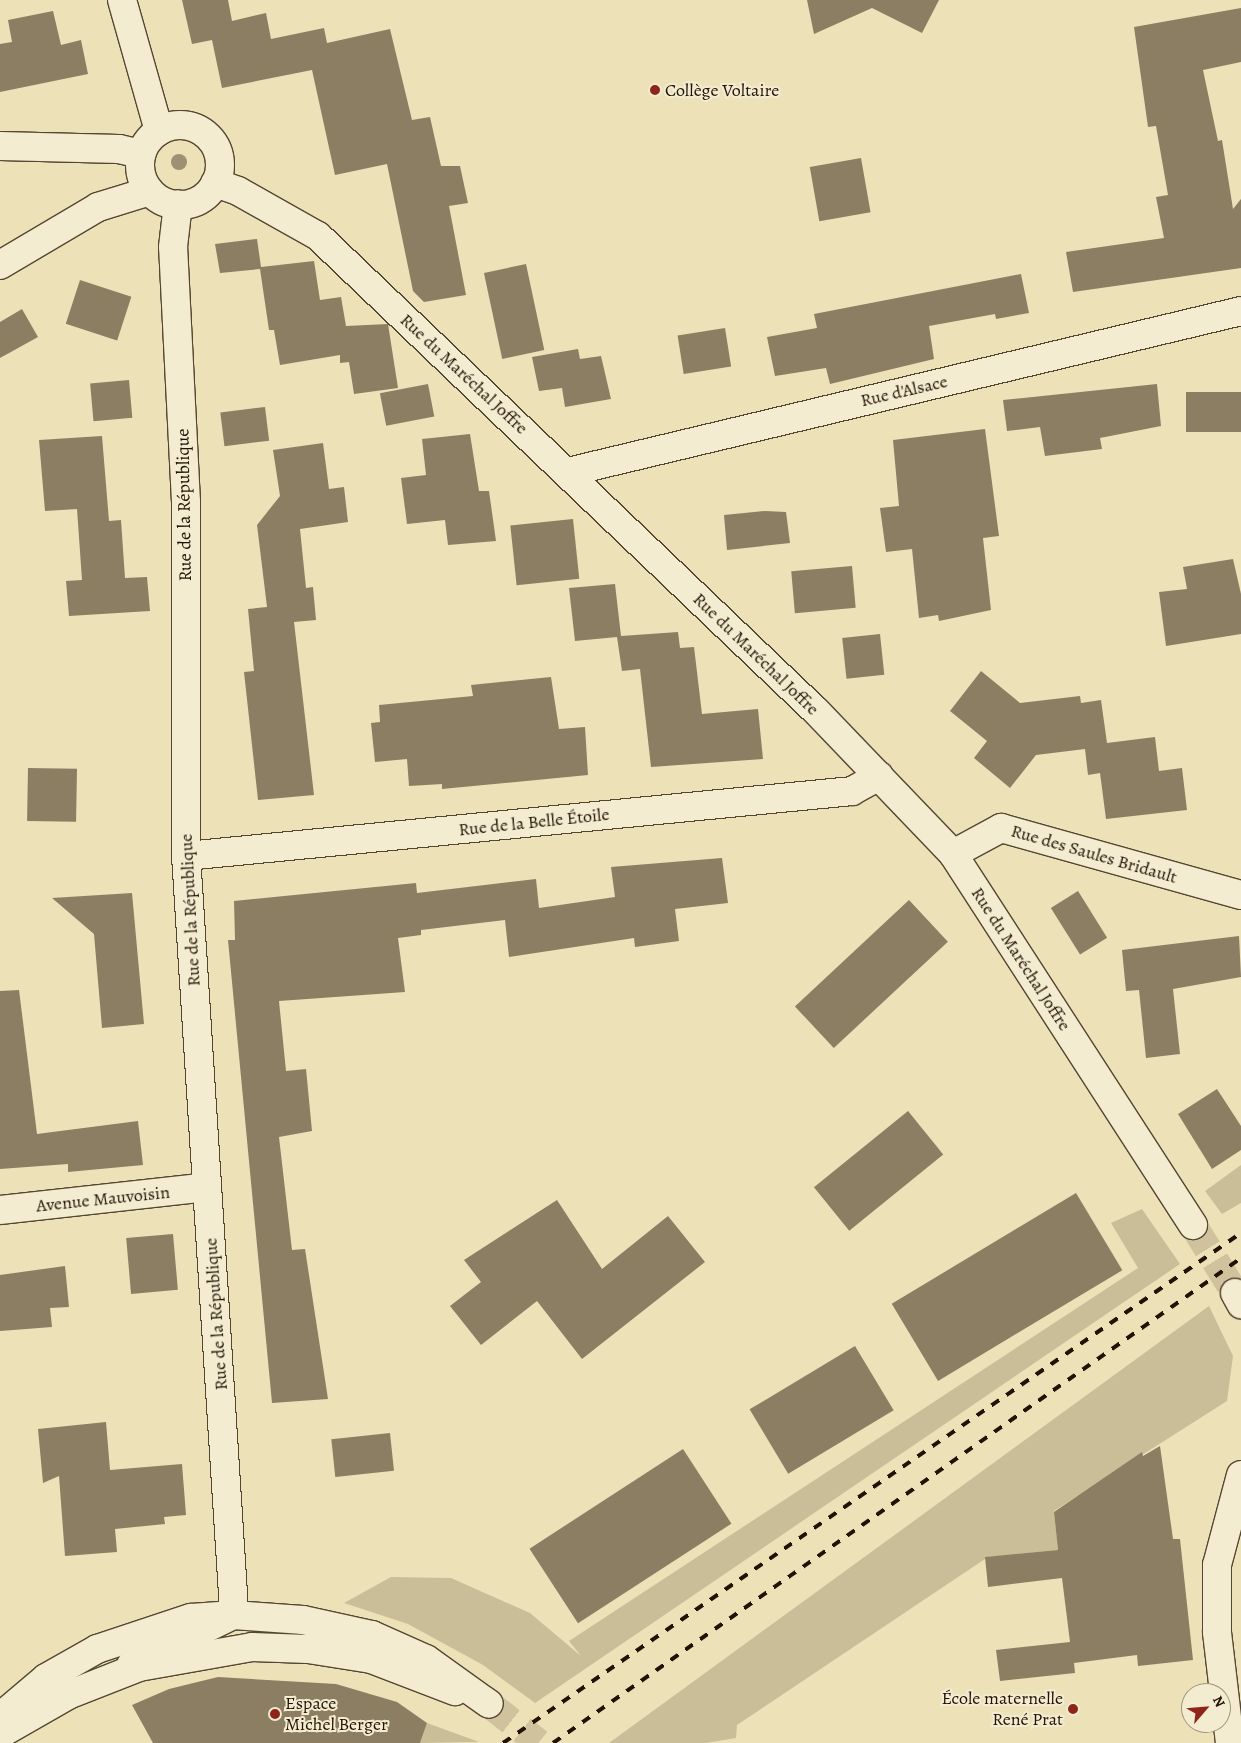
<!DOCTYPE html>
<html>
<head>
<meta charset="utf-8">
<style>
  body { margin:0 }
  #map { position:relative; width:1241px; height:1743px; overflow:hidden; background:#ede1b8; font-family:Alegreya,serif }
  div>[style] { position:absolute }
  .green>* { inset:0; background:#cabe99 }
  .building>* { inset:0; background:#8c7e62; transform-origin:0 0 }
  .street-tunnel>* { height:28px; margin-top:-14px; transform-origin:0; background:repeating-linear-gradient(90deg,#cfc29d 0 28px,transparent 0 42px) }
  .secondary-tunnel>* { height:28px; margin-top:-14px; transform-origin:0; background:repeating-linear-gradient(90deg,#cfc29d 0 28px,transparent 0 42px) }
  .roads { filter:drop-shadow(1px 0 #554631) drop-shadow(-1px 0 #554631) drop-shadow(0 1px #554631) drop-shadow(0 -1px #554631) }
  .street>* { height:28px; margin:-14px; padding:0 14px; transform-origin:14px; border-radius:14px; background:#f3ecd1 }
  .street>.ring { margin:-14px; padding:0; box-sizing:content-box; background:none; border:28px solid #f3ecd1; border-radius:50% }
  .secondary>* { height:28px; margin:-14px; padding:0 14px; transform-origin:14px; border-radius:14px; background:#f3ecd1 }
  .rail>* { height:4px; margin-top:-2px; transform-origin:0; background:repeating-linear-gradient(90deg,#221204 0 9px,transparent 0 18px) }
  .trees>* { width:16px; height:16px; margin:-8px; border-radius:50%; background:#9e9072 }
  .dots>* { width:14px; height:14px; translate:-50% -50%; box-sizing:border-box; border:2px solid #f3ecd1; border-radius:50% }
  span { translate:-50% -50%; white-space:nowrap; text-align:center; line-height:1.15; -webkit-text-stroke:4px #f3ecd1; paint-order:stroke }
  .poi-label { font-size:18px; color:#221204 }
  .left { translate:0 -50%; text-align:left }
  .right { translate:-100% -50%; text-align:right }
  .street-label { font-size:18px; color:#221204 }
  .north { position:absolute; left:1181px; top:1683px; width:50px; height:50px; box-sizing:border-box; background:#f3ecd1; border:1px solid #9f957f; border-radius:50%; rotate:63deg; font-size:14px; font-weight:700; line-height:20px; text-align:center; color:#221204 }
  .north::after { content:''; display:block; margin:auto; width:18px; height:22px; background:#8f2418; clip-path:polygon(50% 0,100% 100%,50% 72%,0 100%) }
</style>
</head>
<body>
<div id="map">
  <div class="green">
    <div style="clip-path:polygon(1241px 1165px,1241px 1203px,1222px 1214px,1205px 1191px)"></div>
    <div style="clip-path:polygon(1142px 1209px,1180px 1264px,535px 1703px,483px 1665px,408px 1624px,344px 1603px,391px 1577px,451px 1578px,530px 1613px,581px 1656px,569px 1641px,1138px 1268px,1111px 1223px)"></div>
    <div style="clip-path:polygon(1209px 1306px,1233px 1356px,1227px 1401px,1054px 1511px,1058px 1550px,988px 1557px,737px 1725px,736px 1738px,706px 1743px,609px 1743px)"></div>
    <div style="clip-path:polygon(427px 1723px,479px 1742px,420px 1743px)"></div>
  </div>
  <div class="building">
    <div style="clip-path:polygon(182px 0,228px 0,232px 21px,266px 13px,271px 39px,324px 28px,327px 43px,390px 29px,412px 120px,430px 117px,441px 166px,460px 166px,468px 203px,449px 206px,466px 295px,424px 302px,413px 291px,387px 164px,335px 175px,312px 70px,222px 88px,212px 40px,192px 44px)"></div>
    <div style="clip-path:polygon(807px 0,939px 0,922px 33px,872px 8px,814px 34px)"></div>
    <div style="clip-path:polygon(1241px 8px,1241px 62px,1203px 70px,1218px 141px,1222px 140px,1233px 209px,1241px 199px,1241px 268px,1073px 292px,1066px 252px,1164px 238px,1156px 197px,1168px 195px,1156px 126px,1148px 127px,1134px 27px)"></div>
    <div style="clip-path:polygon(53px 11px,61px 45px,81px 40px,88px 74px,0 92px,0 44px,12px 42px,8px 20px)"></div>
    <div style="left:861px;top:158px;width:55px;height:52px;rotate:80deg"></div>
    <div style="clip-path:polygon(257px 239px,261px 267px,314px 261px,320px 300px,341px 297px,346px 326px,388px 324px,398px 388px,354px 394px,349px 362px,340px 363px,340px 355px,280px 365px,274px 330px,269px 330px,260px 269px,220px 273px,215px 244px)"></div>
    <div style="left:526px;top:264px;width:88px;height:43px;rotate:78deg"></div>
    <div style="clip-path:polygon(1021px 274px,1029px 313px,996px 319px,995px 314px,929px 326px,934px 359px,830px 384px,826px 368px,775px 376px,767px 337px,817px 328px,814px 314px)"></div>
    <div style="left:80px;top:280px;width:54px;height:46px;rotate:18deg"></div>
    <div style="clip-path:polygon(22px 309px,38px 337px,0 358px,0 322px)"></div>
    <div style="left:725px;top:328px;width:39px;height:48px;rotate:81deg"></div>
    <div style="clip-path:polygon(578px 349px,580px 359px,601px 356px,611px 399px,565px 407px,562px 388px,539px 391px,532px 357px)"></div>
    <div style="left:129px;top:380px;width:38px;height:39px;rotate:85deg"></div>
    <div style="left:428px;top:384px;width:33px;height:49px;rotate:79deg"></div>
    <div style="clip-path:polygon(1157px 384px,1161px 426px,1100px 438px,1102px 449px,1045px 456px,1040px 427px,1007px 431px,1003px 400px)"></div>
    <div style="left:1241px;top:392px;width:40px;height:55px;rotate:90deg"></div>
    <div style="left:265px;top:407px;width:34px;height:45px;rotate:83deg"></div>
    <div style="clip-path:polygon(985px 429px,999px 536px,983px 538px,991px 610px,939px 621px,938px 615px,919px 618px,912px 549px,886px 552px,880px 508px,899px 506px,893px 440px)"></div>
    <div style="clip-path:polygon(470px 434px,479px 491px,489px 491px,496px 541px,448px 545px,445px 520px,407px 524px,401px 478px,426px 475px,422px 439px)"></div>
    <div style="clip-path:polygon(102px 436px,109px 521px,121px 520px,125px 578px,147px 577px,150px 611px,69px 616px,66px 581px,82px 580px,77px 509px,45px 511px,39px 440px)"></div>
    <div style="clip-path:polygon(323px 443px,329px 489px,344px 487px,348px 522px,300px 529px,306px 588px,313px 587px,316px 620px,294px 622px,314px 795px,258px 800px,244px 672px,254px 671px,248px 609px,267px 607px,257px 525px,280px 496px,273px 450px)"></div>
    <div style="clip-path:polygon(765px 511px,786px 512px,790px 543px,727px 550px,724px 515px)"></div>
    <div style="left:573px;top:519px;width:60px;height:63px;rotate:84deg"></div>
    <div style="clip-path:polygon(1233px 559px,1241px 594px,1241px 634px,1166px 646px,1159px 592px,1187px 589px,1183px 567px)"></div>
    <div style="left:852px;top:566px;width:42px;height:61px;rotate:85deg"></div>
    <div style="clip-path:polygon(615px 584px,621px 636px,678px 632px,680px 648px,694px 647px,702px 714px,758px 709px,763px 759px,651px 767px,640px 669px,622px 671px,617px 637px,575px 641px,569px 588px)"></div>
    <div style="left:880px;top:634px;width:41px;height:38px;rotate:84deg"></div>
    <div style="clip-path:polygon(981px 671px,1020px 703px,1080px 696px,1081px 703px,1101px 700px,1107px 743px,1155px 737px,1159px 771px,1182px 768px,1187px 810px,1106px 819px,1100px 773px,1088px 775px,1085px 749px,1036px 755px,1010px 788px,974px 758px,987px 741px,950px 711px)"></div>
    <div style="clip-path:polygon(551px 677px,559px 729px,585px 727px,588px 775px,442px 789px,442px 784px,409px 786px,407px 759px,375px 762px,371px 723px,380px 722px,379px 705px,473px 696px,471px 685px)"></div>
    <div style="left:28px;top:768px;width:49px;height:53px;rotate:1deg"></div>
    <div style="clip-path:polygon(722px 858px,728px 903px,675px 909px,679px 941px,635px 947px,634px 938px,509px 957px,505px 920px,421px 930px,421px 935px,398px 938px,405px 992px,279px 1001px,286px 1071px,306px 1069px,312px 1131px,279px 1137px,292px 1250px,305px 1249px,328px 1399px,272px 1403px,228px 940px,235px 940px,234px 901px,416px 883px,417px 893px,536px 879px,539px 908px,615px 897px,611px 867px)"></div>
    <div style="left:1078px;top:891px;width:55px;height:32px;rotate:58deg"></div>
    <div style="clip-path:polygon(132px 893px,144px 1024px,102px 1028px,94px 934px,52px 898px)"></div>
    <div style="left:909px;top:900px;width:57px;height:156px;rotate:47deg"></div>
    <div style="clip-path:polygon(1239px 936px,1241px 977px,1173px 989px,1180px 1054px,1146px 1058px,1139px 990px,1126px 991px,1122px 950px)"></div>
    <div style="clip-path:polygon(19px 990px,37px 1134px,138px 1121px,143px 1165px,68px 1172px,68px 1164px,0 1169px,0 991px)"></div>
    <div style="clip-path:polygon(1217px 1089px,1241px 1126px,1241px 1150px,1212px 1169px,1178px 1114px)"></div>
    <div style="left:908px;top:1111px;width:56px;height:121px;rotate:51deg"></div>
    <div style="left:1076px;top:1193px;width:90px;height:215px;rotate:59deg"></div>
    <div style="clip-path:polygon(557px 1200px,602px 1269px,668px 1216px,705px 1262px,582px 1359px,537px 1301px,481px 1345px,450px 1306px,481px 1282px,464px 1260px)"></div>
    <div style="left:173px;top:1234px;width:56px;height:47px;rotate:85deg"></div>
    <div style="clip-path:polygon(65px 1266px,69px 1307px,50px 1308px,52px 1327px,0 1331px,0 1275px)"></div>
    <div style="left:855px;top:1346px;width:75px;height:123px;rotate:59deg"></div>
    <div style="clip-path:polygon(106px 1422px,110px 1470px,182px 1464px,186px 1515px,164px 1517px,165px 1524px,115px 1529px,117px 1552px,65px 1556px,59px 1476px,43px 1483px,38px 1429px)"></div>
    <div style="left:390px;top:1433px;width:38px;height:59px;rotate:84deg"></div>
    <div style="clip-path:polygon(1160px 1446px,1173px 1539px,1180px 1539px,1193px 1660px,1138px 1666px,1137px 1655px,1074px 1663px,1075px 1673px,1000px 1681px,996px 1650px,1070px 1642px,1062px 1578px,988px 1587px,985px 1557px,1058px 1550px,1054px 1512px,1142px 1452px,1143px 1456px)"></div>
    <div style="left:683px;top:1449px;width:89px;height:183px;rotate:57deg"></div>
    <div style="clip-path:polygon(218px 1677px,336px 1684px,397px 1702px,427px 1723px,420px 1743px,153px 1743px,132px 1705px,169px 1689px)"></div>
  </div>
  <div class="street-tunnel">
    <div style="left:1193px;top:1225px;width:80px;rotate:58.3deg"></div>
  </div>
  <div class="secondary-tunnel">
    <div style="left:489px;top:1704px;width:63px;rotate:38deg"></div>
  </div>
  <div class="roads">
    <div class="street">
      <div style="left:122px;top:0;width:136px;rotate:74.2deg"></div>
      <div class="ring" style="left:140px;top:125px;width:52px;height:52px"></div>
      <div style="left:0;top:146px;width:119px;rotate:1.4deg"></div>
      <div style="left:119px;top:149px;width:23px;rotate:13deg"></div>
      <div style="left:215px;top:183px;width:24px;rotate:19deg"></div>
      <div style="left:238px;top:191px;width:92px;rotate:29.4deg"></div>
      <div style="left:318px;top:236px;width:690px;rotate:43.65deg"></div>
      <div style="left:817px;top:712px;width:197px;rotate:46.2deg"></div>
      <div style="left:953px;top:854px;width:442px;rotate:57.1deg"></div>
      <div style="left:0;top:265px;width:114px;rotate:-30.6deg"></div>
      <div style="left:98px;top:207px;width:54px;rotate:-17.1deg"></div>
      <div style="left:568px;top:472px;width:692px;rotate:-13.45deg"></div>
      <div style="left:953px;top:854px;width:55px;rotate:-28.4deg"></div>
      <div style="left:1001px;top:828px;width:249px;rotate:15.6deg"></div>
      <div style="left:186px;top:856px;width:669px;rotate:-5.57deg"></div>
      <div style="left:852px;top:791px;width:31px;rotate:-29deg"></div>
      <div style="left:0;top:1210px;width:208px;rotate:-6.3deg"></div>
      <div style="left:1235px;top:1293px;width:13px;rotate:61deg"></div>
      <div style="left:131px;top:1665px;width:114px;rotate:-26.1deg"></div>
      <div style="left:233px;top:1615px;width:21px;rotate:-90deg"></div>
      <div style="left:233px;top:1594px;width:739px;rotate:-93.64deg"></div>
      <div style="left:186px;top:856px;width:354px;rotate:-90deg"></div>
      <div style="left:186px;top:502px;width:255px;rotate:-92.9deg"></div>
      <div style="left:173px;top:247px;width:43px;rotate:-83.4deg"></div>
      <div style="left:1230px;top:1743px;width:112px;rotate:-96.7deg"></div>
      <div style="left:1217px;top:1632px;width:67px;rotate:-90deg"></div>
      <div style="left:1217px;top:1565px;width:93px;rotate:-75.1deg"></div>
    </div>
    <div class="secondary">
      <div style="left:0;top:1717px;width:60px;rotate:-40.3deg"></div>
      <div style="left:46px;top:1678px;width:59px;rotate:-29.6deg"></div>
      <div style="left:97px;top:1649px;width:99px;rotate:-18.3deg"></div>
      <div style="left:191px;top:1618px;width:42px;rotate:-4.1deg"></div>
      <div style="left:233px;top:1615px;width:70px;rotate:4.1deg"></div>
      <div style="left:303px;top:1620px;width:71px;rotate:12.3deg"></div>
      <div style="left:372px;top:1635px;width:59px;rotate:24deg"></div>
      <div style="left:426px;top:1659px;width:77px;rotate:35.5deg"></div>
      <div style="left:0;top:1734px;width:78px;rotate:-29.8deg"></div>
      <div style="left:68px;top:1695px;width:76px;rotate:-21.5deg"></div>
      <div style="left:139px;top:1667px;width:115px;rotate:-10deg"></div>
      <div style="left:252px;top:1647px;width:56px;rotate:2deg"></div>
      <div style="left:308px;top:1649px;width:64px;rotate:9deg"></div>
      <div style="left:371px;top:1659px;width:90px;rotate:20.9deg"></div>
    </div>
  </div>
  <div class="rail">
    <div style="left:503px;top:1743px;width:897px;rotate:-34.65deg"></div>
    <div style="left:553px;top:1743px;width:842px;rotate:-35.18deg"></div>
  </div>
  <div class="trees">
    <div style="left:179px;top:162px"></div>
  </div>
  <div class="dots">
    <div style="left:655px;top:90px;background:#8f2418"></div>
    <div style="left:1073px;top:1709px;background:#8f2418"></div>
    <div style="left:275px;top:1714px;background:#8f2418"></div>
  </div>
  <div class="poi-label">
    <span class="left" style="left:665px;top:90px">Collège Voltaire</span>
    <span class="right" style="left:1063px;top:1709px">École maternelle<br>René Prat</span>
    <span class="left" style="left:285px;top:1714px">Espace<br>Michel Berger</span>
  </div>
  <div class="street-label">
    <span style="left:464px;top:374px;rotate:43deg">Rue du Maréchal Joffre</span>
    <span style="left:904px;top:391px;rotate:-13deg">Rue d'Alsace</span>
    <span style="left:184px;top:505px;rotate:-91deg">Rue de la République</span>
    <span style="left:756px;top:654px;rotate:44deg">Rue du Maréchal Joffre</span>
    <span style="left:534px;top:822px;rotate:-6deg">Rue de la Belle Étoile</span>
    <span style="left:1094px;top:854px;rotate:16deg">Rue des Saules Bridault</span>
    <span style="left:190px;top:910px;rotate:-93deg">Rue de la République</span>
    <span style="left:1021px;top:959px;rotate:57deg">Rue du Maréchal Joffre</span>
    <span style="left:103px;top:1199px;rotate:-6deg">Avenue Mauvoisin</span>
    <span style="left:216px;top:1314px;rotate:-94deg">Rue de la République</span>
  </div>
  <div class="north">N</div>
</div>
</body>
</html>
